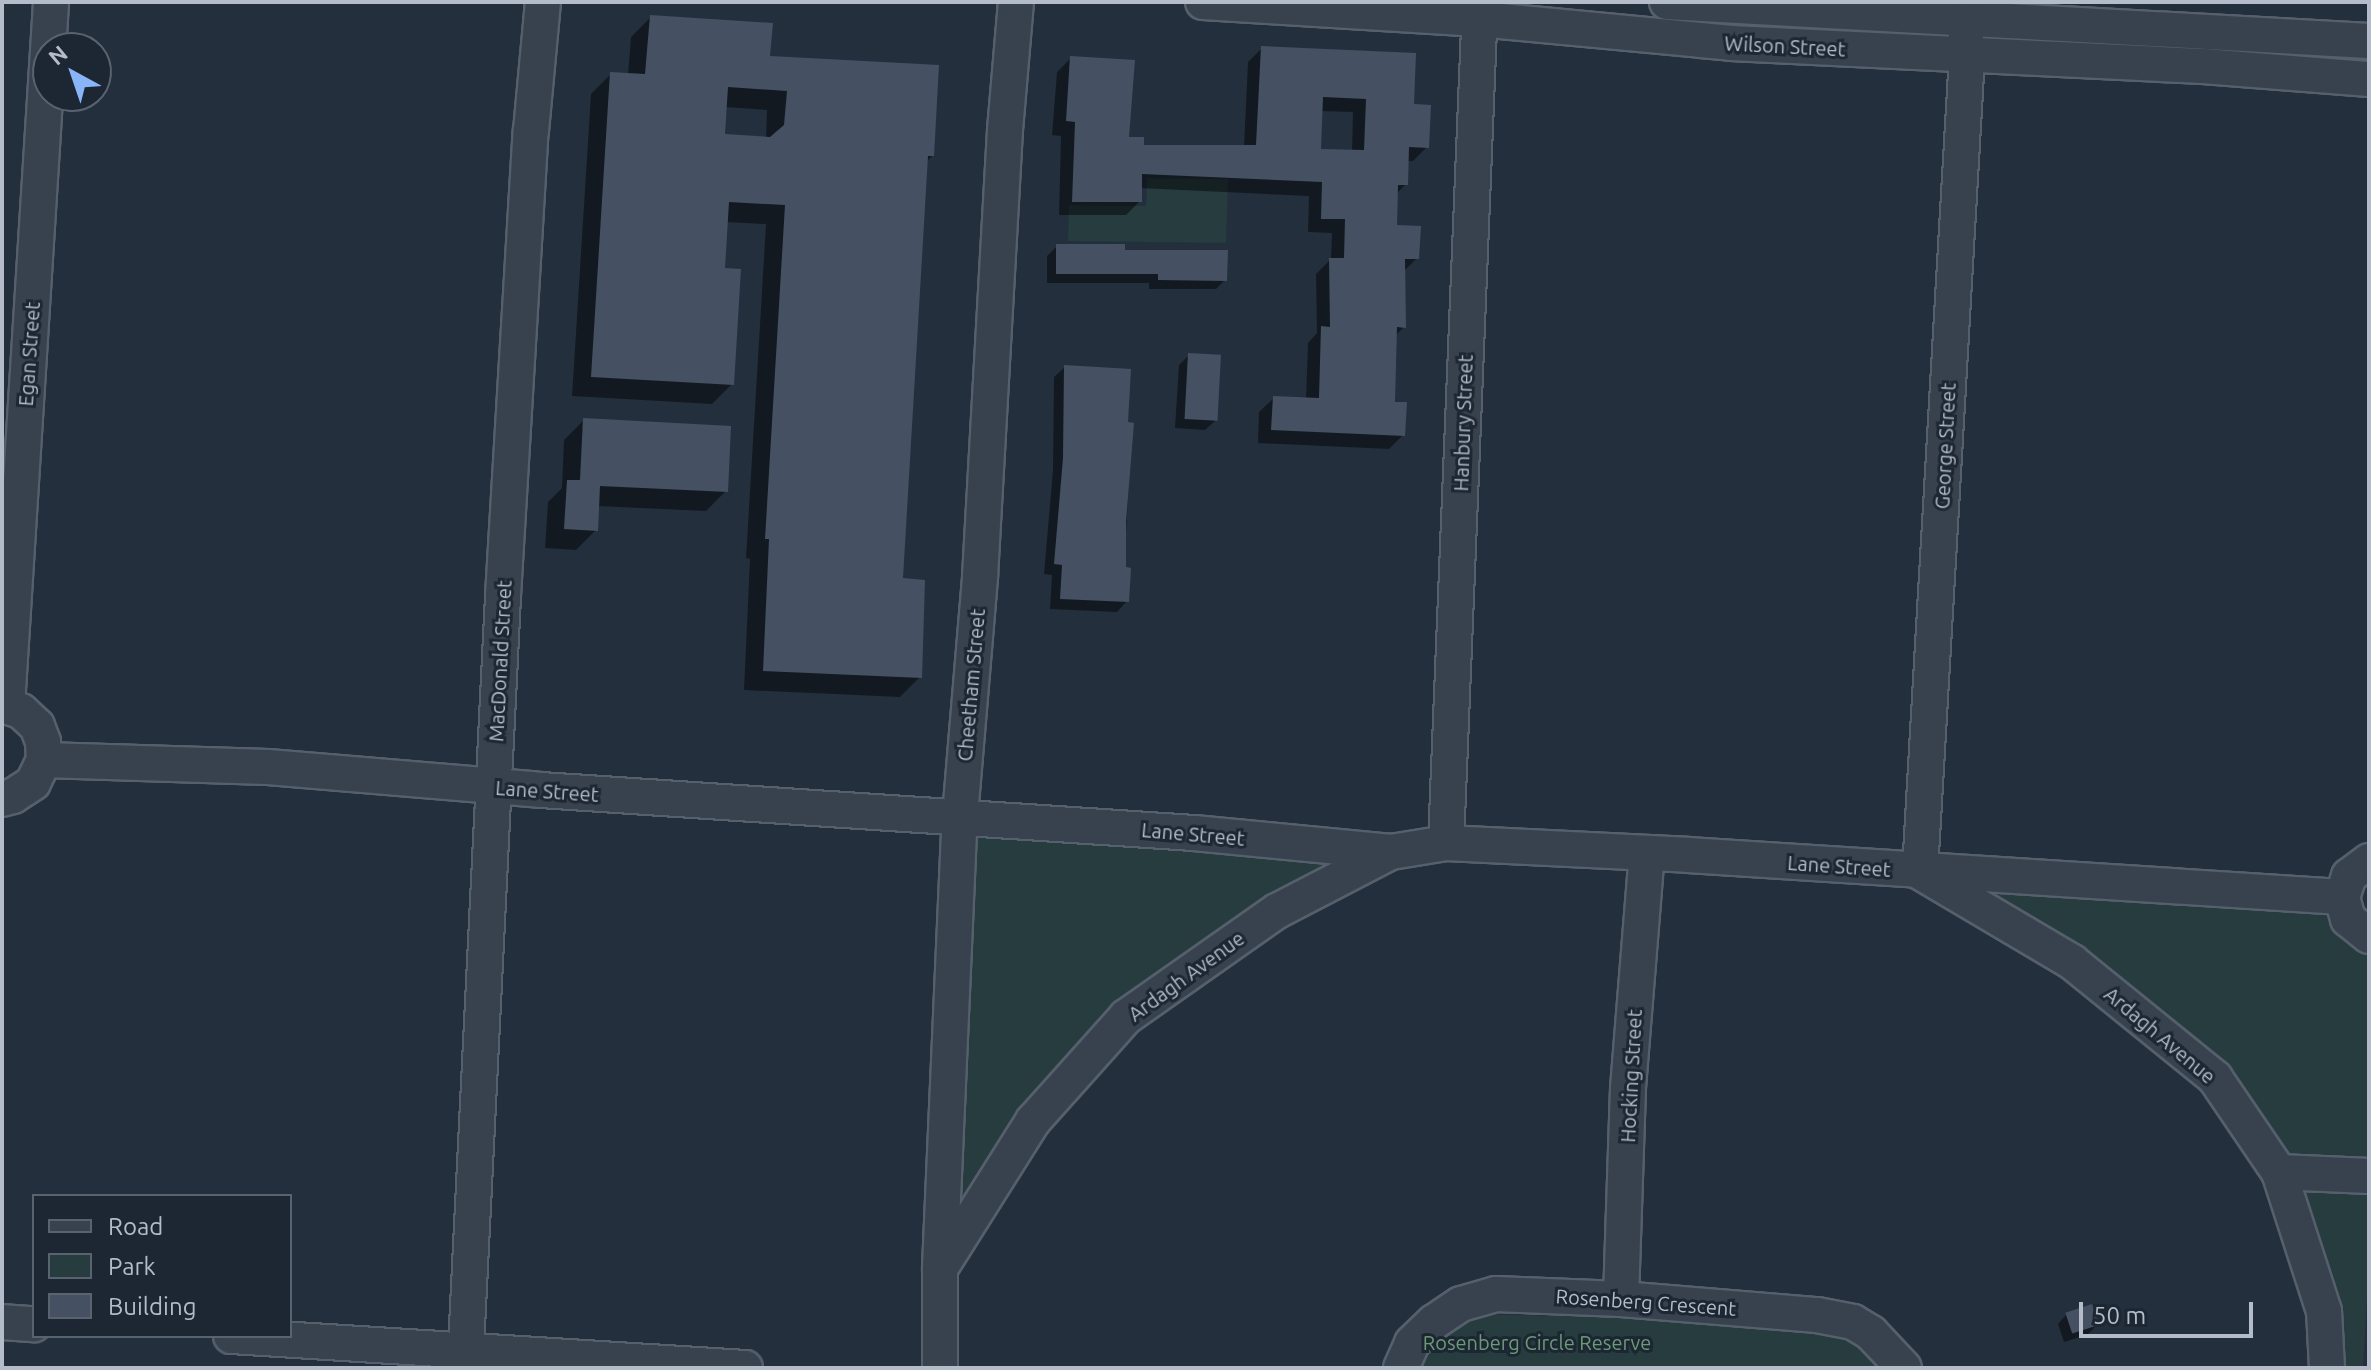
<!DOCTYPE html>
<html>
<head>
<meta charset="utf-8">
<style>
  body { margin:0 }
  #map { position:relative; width:2371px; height:1370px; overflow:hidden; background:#242f3e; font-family:Ubuntu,sans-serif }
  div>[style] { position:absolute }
  .green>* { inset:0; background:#263c3f }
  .shadow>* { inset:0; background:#0007 }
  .building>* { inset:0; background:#455162; transform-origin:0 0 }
  .roads { filter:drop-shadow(2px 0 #565f6c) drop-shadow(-2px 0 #565f6c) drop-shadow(0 2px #565f6c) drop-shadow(0 -2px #565f6c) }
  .minor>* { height:34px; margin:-17px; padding:0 17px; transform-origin:17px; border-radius:17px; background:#38414e }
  span { translate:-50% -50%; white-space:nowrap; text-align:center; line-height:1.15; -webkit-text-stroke:6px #1d2633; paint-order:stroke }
  .street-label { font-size:20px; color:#b4bcc9 }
  .park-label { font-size:20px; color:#6b9a76 }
  .frame { position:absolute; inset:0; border:4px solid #b4bcc9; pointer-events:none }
  .legend { position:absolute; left:32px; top:1194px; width:260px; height:144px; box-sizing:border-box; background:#1d2633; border:2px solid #59626f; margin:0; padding:10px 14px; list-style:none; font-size:24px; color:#b4bcc9 }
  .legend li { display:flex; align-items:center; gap:16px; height:40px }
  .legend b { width:40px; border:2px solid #59626f }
  .north { position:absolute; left:32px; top:32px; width:80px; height:80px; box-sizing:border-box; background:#1d2633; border:2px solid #59626f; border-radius:50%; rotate:320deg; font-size:22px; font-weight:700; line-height:32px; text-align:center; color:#b4bcc9 }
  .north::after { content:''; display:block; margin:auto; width:28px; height:36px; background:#8ab4f8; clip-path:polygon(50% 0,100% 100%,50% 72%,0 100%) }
  .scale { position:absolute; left:2079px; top:1302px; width:174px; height:36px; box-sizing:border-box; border:4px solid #b4bcc9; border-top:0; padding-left:10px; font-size:24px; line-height:28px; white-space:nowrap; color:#b4bcc9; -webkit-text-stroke:6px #1d2633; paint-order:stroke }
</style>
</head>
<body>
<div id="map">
  <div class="green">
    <div style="clip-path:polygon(1147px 178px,1228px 179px,1226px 243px,1068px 241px,1069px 205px,1146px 206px)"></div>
    <div style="clip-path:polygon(960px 816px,1391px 852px,1126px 1017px,940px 1267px)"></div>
    <div style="clip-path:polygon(1968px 890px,2369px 915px,2369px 1261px,2363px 1368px,2332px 1368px,2330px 1310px,2220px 1073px)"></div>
    <div style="clip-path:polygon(1465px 1314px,1618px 1317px,1841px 1331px,1878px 1368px,1412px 1368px,1416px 1355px)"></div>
  </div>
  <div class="shadow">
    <div style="clip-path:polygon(evenodd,651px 17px,768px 58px,932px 156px,926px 162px,900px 580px,920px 677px,900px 697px,744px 690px,750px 559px,746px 558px,766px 224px,726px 222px,723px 270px,732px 384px,712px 404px,572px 396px,591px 94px,611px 74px,628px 75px,631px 37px,651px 17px,725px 107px,767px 110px,766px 139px,723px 136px,725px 107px)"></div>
    <div style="clip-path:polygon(evenodd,1262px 48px,1411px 106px,1427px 147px,1413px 161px,1407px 161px,1406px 184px,1396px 194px,1395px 227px,1417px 258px,1403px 272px,1404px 327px,1395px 336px,1393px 403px,1403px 435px,1389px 449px,1258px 443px,1259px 412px,1274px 398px,1306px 400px,1308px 343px,1317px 333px,1316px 274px,1331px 259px,1332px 233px,1308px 232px,1309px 196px,1140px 188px,1140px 201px,1126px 215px,1059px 215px,1061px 136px,1052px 135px,1057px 72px,1071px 58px,1127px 139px,1142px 147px,1244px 147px,1248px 62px,1262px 48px,1320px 111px,1353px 112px,1352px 152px,1319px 151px,1320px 111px)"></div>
    <div style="clip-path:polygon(1057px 246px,1123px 252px,1225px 280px,1216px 289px,1149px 289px,1149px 283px,1047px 283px,1047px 256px)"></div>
    <div style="clip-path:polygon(1189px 355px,1215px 421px,1205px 430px,1175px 428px,1179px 365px)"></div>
    <div style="clip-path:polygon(1065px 367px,1126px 424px,1132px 425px,1124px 569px,1127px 601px,1117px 612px,1050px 609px,1052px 575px,1044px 574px,1053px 470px,1054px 377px)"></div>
    <div style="clip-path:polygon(584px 420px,726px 491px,706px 511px,597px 506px,596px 530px,576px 550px,545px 548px,548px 502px,562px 488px,564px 440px)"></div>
    <div style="clip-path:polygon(2067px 1314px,2097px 1325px,2087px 1335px,2064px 1342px,2058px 1324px)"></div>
  </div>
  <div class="building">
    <div style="clip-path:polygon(evenodd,650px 15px,773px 23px,770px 56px,939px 65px,934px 156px,928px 156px,903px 578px,925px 580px,922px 678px,763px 671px,769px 539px,765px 539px,785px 205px,729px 202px,725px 268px,741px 269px,734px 385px,591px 377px,610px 72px,645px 74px,650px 15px,728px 87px,787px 91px,784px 125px,770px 137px,725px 134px,728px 87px)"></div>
    <div style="clip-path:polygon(evenodd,1261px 46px,1416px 53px,1414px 104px,1431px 105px,1429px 148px,1409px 147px,1408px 185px,1398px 185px,1397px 225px,1421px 226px,1419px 259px,1405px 259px,1406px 328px,1397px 327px,1395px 402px,1407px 402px,1405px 436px,1271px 430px,1273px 396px,1319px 398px,1321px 326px,1330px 327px,1329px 258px,1344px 258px,1345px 219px,1321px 219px,1322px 182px,1142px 174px,1142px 202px,1072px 202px,1075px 122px,1066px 121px,1070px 56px,1135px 60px,1129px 137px,1144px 137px,1144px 145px,1256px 145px,1261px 46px,1323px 97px,1366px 99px,1364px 150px,1321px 149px,1323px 97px)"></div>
    <div style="clip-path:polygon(1056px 244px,1125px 244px,1125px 250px,1228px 250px,1227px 281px,1158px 280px,1158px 274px,1056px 274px)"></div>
    <div style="left:1188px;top:353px;width:33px;height:66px;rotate:3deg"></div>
    <div style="clip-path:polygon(1064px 365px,1131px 369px,1128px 422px,1134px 423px,1126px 522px,1126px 567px,1131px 568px,1129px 602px,1060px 599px,1062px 565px,1054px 564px,1063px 458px)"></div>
    <div style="clip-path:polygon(583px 418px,731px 426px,728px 492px,600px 486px,598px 531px,564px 529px,567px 480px,580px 480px)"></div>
    <div style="left:2092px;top:1304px;width:22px;height:28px;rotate:72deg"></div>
  </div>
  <div class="roads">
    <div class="minor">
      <div style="left:1203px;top:2px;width:277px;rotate:3.5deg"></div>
      <div style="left:1479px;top:19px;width:253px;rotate:5.4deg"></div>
      <div style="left:1731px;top:43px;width:473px;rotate:2.8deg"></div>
      <div style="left:2203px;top:66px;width:167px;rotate:4.5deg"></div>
      <div style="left:1667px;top:2px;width:703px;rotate:3.18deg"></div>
      <div style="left:1965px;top:20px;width:36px;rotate:87deg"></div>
      <div style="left:1967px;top:56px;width:817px;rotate:93.3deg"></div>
      <div style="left:1920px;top:872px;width:177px;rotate:30.6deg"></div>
      <div style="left:2072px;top:962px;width:184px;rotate:39deg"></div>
      <div style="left:2215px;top:1078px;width:114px;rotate:55.8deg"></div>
      <div style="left:2279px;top:1172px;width:146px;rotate:72.1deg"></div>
      <div style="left:2324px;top:1311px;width:57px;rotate:87deg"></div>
      <div style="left:2px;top:705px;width:20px;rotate:18deg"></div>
      <div style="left:21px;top:711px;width:22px;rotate:43deg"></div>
      <div style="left:37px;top:726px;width:17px;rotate:69deg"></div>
      <div style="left:43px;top:742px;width:18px;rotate:87deg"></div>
      <div style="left:44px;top:760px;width:25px;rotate:116deg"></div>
      <div style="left:33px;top:783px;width:24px;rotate:147deg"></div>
      <div style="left:13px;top:796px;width:11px;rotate:165deg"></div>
      <div style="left:7px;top:706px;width:705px;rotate:-86.42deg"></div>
      <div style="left:44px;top:760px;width:224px;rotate:1.8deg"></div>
      <div style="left:268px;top:767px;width:274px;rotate:4.8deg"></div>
      <div style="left:541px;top:790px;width:654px;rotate:3.77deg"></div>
      <div style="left:1194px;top:833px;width:198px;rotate:5.5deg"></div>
      <div style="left:1391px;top:852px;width:56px;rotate:-9.3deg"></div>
      <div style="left:1446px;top:843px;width:242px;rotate:2.8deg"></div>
      <div style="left:1688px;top:855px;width:655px;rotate:3.67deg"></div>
      <div style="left:1446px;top:843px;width:842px;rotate:-87.68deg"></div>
      <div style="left:2369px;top:861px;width:25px;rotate:143deg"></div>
      <div style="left:2349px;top:876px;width:22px;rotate:108deg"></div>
      <div style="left:2342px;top:897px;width:23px;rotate:75deg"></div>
      <div style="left:2348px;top:919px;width:27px;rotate:39deg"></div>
      <div style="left:2279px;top:1172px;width:90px;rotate:2.5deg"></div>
      <div style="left:941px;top:1267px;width:173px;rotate:-57.8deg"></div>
      <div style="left:1033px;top:1121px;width:140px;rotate:-48.2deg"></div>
      <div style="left:1126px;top:1017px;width:184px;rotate:-35.1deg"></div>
      <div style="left:1277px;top:911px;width:128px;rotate:-27.4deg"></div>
      <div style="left:1621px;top:1299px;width:211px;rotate:-88.1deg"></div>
      <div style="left:1628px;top:1088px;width:235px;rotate:-85.4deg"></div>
      <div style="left:2px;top:1322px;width:32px;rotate:4deg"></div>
      <div style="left:231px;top:1336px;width:515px;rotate:3.56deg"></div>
      <div style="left:465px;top:1368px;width:773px;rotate:-87.18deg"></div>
      <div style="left:503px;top:596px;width:466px;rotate:-86.6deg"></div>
      <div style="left:531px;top:131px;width:130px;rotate:-84.7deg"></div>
      <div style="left:940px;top:1368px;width:101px;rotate:-90deg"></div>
      <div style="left:940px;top:1267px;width:451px;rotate:-87.5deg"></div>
      <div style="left:960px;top:816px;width:240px;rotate:-85.2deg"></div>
      <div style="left:980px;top:577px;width:448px;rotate:-86.8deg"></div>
      <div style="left:1005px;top:130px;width:128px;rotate:-85.1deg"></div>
      <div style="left:1401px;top:1368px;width:27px;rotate:-66deg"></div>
      <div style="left:1412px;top:1343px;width:30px;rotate:-44deg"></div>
      <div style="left:1434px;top:1322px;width:32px;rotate:-34deg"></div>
      <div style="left:1461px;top:1304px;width:36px;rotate:-16deg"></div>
      <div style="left:1496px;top:1294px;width:125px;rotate:2.3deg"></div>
      <div style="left:1621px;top:1299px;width:197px;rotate:4.7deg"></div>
      <div style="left:1817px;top:1315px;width:37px;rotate:11deg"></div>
      <div style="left:1853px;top:1322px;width:21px;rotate:31deg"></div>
      <div style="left:1871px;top:1333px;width:48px;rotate:46.7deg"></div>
    </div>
  </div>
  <div class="street-label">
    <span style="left:1785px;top:46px;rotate:3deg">Wilson Street</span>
    <span style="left:29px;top:354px;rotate:-86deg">Egan Street</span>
    <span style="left:1463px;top:423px;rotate:-88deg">Hanbury Street</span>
    <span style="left:1945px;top:446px;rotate:-87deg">George Street</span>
    <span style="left:500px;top:661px;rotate:-87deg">MacDonald Street</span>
    <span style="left:971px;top:685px;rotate:-85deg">Cheetham Street</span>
    <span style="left:547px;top:791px;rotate:4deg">Lane Street</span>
    <span style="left:1193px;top:834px;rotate:5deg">Lane Street</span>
    <span style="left:1839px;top:866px;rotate:4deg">Lane Street</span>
    <span style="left:1186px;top:976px;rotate:-36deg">Ardagh Avenue</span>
    <span style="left:2160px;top:1035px;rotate:40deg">Ardagh Avenue</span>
    <span style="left:1631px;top:1076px;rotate:-87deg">Hocking Street</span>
    <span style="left:1646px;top:1302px;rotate:4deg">Rosenberg Crescent</span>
  </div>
  <div class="park-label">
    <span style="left:1537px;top:1342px">Rosenberg Circle Reserve</span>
  </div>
  <div class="frame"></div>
  <ul class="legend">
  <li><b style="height:10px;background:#38414e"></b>Road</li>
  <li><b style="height:22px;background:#263c3f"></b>Park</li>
  <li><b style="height:22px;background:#455162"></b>Building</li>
  </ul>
  <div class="north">N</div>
  <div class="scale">50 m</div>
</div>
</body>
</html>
